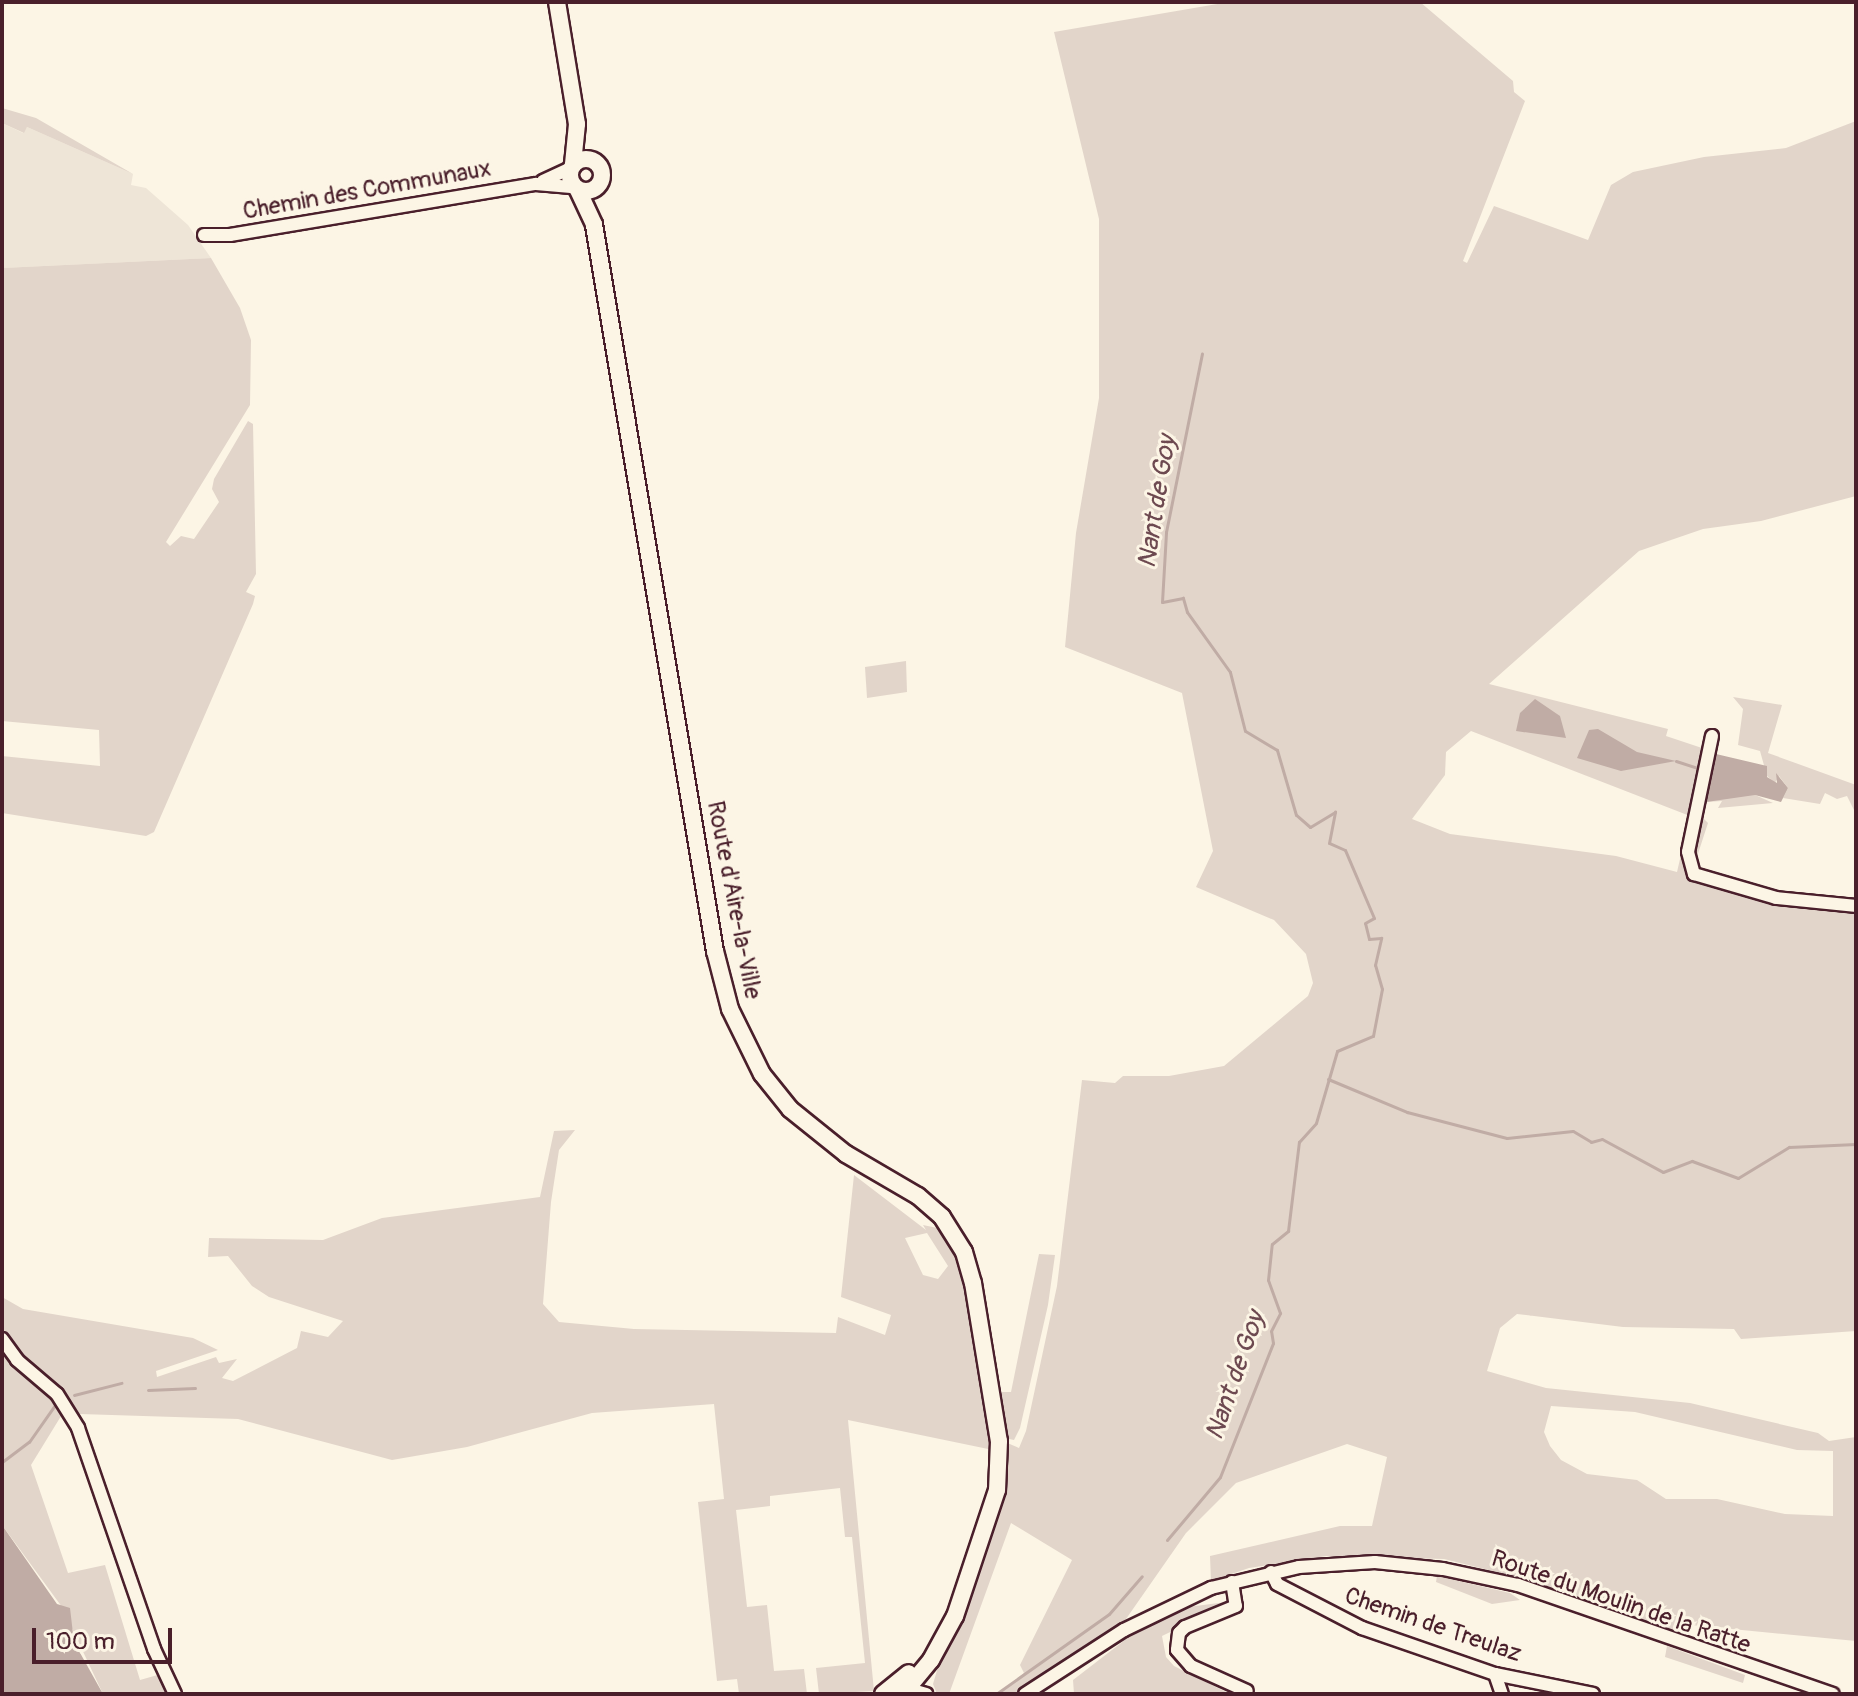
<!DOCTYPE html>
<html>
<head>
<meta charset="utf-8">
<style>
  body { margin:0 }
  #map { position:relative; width:1858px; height:1696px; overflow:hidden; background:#fcf5e5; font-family:Pangolin,sans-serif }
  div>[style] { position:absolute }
  .built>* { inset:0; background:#eee5d7 }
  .green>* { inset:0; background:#e2d5ca }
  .water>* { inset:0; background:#c0aca5 }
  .stream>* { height:3px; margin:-1.5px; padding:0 1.5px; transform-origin:1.5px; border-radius:1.5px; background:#c0aca5 }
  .roads { filter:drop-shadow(2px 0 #4a1f2b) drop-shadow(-2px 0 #4a1f2b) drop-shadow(0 2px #4a1f2b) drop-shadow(0 -2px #4a1f2b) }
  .minor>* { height:12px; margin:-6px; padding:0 6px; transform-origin:6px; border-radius:6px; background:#fcf5e5 }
  .major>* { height:16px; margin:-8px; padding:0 8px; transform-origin:8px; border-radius:8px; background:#fcf5e5 }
  .major>.ring { margin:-8px; padding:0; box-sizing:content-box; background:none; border:16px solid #fcf5e5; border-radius:50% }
  span { translate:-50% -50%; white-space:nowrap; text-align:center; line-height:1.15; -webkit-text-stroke:6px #fcf5e5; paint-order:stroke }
  .street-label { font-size:24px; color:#4a1f2b }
  .water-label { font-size:26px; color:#6d4950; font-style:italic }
  .frame { position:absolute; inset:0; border:4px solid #4a1f2b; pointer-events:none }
  .scale { position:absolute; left:32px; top:1628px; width:140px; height:36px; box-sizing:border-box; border:4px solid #4a1f2b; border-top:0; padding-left:10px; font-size:24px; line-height:28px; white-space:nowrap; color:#4a1f2b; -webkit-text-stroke:6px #fcf5e5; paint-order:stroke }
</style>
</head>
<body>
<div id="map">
  <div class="built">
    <div style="clip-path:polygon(2px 123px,23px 133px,27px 127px,133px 174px,131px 185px,146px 188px,188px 225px,211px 258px,2px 268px)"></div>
  </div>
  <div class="green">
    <div style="clip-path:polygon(evenodd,1229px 2px,1420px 2px,1513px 81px,1514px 92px,1525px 101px,1463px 261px,1467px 263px,1494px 206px,1588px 240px,1611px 185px,1633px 172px,1704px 157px,1786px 148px,1856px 121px,1856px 496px,1761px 521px,1703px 529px,1639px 551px,1489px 684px,1668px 729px,1666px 736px,1708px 750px,1704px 772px,1773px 803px,1718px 808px,1722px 801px,1706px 802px,1700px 815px,1708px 823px,1694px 866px,1706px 885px,1856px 909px,1856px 1331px,1741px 1339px,1734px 1329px,1623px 1327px,1517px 1314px,1500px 1328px,1487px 1371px,1546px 1388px,1690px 1403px,1818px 1433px,1829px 1441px,1856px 1437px,1856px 1641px,1691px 1625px,1683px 1636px,1525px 1579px,1444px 1559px,1326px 1556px,1249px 1568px,1211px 1581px,1210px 1556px,1340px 1526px,1372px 1526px,1387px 1457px,1347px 1444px,1236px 1483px,1186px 1533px,1126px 1619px,1015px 1694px,998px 1694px,1024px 1673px,1020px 1665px,1072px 1560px,1011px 1523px,949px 1694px,937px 1694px,933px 1684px,1005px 1442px,1019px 1448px,1026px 1431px,1057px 1286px,1082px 1080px,1115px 1083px,1123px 1076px,1169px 1076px,1224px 1066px,1308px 996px,1313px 983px,1306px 954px,1274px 920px,1196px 887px,1213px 851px,1182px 693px,1065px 647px,1076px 533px,1099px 398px,1099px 219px,1054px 32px,1229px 2px,1471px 731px,1690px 816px,1677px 872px,1616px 856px,1450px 834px,1412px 819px,1445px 775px,1446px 752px,1471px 731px,1229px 2px,1551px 1406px,1635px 1412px,1797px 1450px,1833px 1451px,1833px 1516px,1785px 1514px,1717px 1499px,1666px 1499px,1637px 1480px,1587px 1474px,1561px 1460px,1550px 1446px,1544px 1432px,1551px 1406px)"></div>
    <div style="clip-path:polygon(2px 108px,36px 118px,133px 174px,27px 127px,24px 133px,2px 123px)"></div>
    <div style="clip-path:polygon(211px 258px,240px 308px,251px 340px,250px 405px,166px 542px,170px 546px,181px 536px,194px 539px,219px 502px,212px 489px,214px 479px,248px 421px,253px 424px,256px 574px,246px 592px,255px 596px,253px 604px,154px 832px,146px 836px,2px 813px,2px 756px,100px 766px,99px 730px,2px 721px,2px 268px)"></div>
    <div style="clip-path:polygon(906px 661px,907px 692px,867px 698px,865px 667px)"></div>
    <div style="clip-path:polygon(1733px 697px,1782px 705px,1768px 753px,1856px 785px,1856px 814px,1847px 796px,1837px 799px,1825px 793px,1820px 804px,1783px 798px,1788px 788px,1779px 776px,1775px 783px,1767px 776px,1760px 751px,1738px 745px,1743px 709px)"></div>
    <div style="clip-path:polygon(evenodd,575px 1130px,559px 1150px,551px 1202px,543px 1304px,559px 1322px,634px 1329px,836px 1333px,838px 1317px,885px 1335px,891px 1315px,841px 1297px,854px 1175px,926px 1230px,923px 1225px,942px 1229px,954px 1250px,966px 1286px,993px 1450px,848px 1420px,874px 1691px,819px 1694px,816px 1668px,865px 1663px,852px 1537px,845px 1537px,840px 1488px,770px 1496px,770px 1506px,736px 1510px,747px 1607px,767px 1605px,774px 1671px,804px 1669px,807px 1694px,739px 1694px,737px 1679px,717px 1681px,698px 1502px,724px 1499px,714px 1404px,592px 1413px,467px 1447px,392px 1460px,238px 1419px,80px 1414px,66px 1408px,31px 1465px,68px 1573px,105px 1565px,140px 1680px,161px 1674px,172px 1694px,103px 1694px,62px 1607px,2px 1525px,2px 1347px,18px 1354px,2px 1328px,2px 1297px,23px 1309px,193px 1338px,218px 1350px,156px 1371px,157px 1377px,216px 1357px,219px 1363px,237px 1359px,222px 1378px,233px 1381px,297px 1348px,301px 1331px,328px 1337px,343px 1321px,269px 1297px,252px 1286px,228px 1256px,208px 1257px,209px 1238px,323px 1240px,382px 1218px,540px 1197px,554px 1131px,575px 1130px,927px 1233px,948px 1266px,938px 1279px,923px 1275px,905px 1238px,927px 1233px)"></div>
    <div style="clip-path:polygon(1039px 1254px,1055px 1255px,1048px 1305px,1020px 1428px,1014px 1440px,1005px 1438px,998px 1392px,1011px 1392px)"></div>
    <div style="clip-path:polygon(1437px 1576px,1510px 1593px,1520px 1600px,1492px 1604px,1436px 1582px)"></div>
    <div style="clip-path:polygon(1234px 1601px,1162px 1636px,1166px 1657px,1174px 1666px,1230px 1694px,1074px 1694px,1073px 1680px,1134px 1633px,1188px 1607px)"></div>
    <div style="clip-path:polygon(1667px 1646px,1745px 1675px,1743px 1683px,1665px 1657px)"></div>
  </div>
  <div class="water">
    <div style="clip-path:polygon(1535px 699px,1560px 716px,1566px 738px,1516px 731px,1520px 713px)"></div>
    <div style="clip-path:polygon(1598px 729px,1637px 752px,1676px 761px,1621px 771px,1577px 758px,1589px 730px)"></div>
    <div style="clip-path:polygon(1716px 754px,1767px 766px,1767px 777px,1777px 783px,1776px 773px,1788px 788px,1781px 802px,1755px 795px,1706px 802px,1710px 784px,1704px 769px,1712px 767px)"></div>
    <div style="clip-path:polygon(2px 1525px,57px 1604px,70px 1608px,74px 1642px,103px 1694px,2px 1694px)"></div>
  </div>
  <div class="stream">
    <div style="left:1676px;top:761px;width:28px;rotate:18deg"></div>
    <div style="left:1328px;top:1079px;width:86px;rotate:22.7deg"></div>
    <div style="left:1407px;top:1112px;width:103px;rotate:14.6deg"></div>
    <div style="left:1507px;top:1138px;width:66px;rotate:-6.1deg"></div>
    <div style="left:1573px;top:1131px;width:21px;rotate:31deg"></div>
    <div style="left:1591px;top:1142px;width:11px;rotate:-15deg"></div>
    <div style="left:1602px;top:1139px;width:69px;rotate:28.4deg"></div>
    <div style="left:1663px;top:1172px;width:31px;rotate:-21deg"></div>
    <div style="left:1692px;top:1161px;width:49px;rotate:20.3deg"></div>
    <div style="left:1738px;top:1178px;width:60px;rotate:-31.3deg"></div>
    <div style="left:1789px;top:1147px;width:67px;rotate:-2.6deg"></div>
    <div style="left:148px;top:1390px;width:47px;rotate:-2.4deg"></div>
    <div style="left:74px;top:1395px;width:49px;rotate:-14.3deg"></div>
    <div style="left:2px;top:1462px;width:34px;rotate:-37deg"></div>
    <div style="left:29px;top:1442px;width:45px;rotate:-54.9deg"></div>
    <div style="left:1167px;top:1540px;width:82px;rotate:-49.9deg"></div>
    <div style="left:1220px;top:1477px;width:144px;rotate:-68.4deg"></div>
    <div style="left:1273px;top:1343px;width:12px;rotate:-99deg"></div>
    <div style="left:1271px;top:1331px;width:20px;rotate:-63deg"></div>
    <div style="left:1280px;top:1313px;width:35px;rotate:-110deg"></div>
    <div style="left:1268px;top:1280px;width:36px;rotate:-84deg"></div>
    <div style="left:1272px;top:1244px;width:21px;rotate:-39deg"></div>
    <div style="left:1288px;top:1231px;width:90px;rotate:-83deg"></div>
    <div style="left:1299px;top:1142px;width:25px;rotate:-48deg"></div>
    <div style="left:1316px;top:1123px;width:75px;rotate:-73.7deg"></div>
    <div style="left:1337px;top:1051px;width:39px;rotate:-23deg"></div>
    <div style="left:1373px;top:1036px;width:48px;rotate:-79.2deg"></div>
    <div style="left:1382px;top:989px;width:25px;rotate:-106deg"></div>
    <div style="left:1375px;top:965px;width:28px;rotate:-77deg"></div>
    <div style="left:1381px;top:938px;width:12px;rotate:175deg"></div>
    <div style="left:1369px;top:939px;width:16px;rotate:-104deg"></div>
    <div style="left:1365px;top:923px;width:10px;rotate:-29deg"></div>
    <div style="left:1374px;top:918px;width:74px;rotate:-113.1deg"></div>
    <div style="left:1345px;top:850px;width:17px;rotate:-156deg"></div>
    <div style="left:1329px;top:843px;width:32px;rotate:-79deg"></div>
    <div style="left:1335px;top:812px;width:29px;rotate:149deg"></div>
    <div style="left:1310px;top:827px;width:18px;rotate:-139deg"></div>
    <div style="left:1296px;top:815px;width:68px;rotate:-106.3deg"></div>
    <div style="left:1277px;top:750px;width:37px;rotate:-149deg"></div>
    <div style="left:1245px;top:731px;width:61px;rotate:-104.3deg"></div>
    <div style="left:1230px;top:672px;width:74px;rotate:-125.6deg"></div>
    <div style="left:1187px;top:612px;width:15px;rotate:-106deg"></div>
    <div style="left:1183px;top:598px;width:21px;rotate:169deg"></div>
    <div style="left:1162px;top:602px;width:70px;rotate:-86.7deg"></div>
    <div style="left:1166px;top:532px;width:182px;rotate:-78.6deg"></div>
    <div style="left:996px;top:1694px;width:138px;rotate:-35.3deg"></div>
    <div style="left:1109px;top:1614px;width:50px;rotate:-49deg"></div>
  </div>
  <div class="roads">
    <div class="minor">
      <div style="left:543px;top:181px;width:31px;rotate:-25deg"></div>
      <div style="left:204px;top:235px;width:26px"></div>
      <div style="left:230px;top:235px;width:310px;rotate:-9.5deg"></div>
      <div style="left:536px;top:184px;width:38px;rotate:5deg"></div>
      <div style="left:1712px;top:736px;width:118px;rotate:101.7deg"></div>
      <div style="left:1688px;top:852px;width:23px;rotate:75deg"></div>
      <div style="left:1694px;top:874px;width:85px;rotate:16.3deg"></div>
      <div style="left:1776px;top:898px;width:80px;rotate:5.7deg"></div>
      <div style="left:2px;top:1339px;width:26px;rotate:54deg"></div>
      <div style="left:17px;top:1360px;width:52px;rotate:40.4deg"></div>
      <div style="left:57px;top:1394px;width:40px;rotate:58deg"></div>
      <div style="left:78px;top:1428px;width:234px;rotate:71deg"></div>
      <div style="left:154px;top:1649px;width:50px;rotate:65deg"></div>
      <div style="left:1271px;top:1572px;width:13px;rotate:63deg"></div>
      <div style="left:1277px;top:1584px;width:96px;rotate:27.4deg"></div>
      <div style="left:1362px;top:1628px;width:141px;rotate:19.1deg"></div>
      <div style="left:1495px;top:1674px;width:100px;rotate:11.5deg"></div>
      <div style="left:1232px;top:1582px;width:24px;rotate:81deg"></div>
      <div style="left:1236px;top:1606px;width:55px;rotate:157.6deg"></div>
      <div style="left:1185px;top:1627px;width:8px;rotate:135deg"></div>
      <div style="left:1179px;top:1633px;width:17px;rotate:97deg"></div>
      <div style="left:1177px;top:1650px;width:21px;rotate:49deg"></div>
      <div style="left:1191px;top:1666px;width:61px;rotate:24.1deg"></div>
      <div style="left:1495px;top:1674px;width:21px;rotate:71deg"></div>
      <div style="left:911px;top:1694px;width:5px;rotate:-112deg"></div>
      <div style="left:909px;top:1689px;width:18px;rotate:16deg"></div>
      <div style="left:1025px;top:1694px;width:118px;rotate:-32.9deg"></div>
      <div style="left:1124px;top:1630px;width:97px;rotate:-25.8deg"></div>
      <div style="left:1211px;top:1588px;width:90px;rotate:-13.4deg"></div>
      <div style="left:1299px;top:1567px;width:76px;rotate:-3.8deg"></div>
      <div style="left:1375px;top:1562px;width:68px;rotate:5.9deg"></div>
      <div style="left:1443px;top:1569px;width:77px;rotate:12deg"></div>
      <div style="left:1518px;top:1585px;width:333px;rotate:19.1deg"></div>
    </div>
    <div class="major">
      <div style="left:557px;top:2px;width:124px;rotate:80.7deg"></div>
      <div style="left:577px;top:124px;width:40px;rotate:95.7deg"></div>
      <div class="ring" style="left:570px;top:159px;width:16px;height:16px"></div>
      <div style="left:578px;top:190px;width:38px;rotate:65deg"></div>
      <div style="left:594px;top:225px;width:736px;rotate:80.54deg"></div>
      <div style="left:715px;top:951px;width:60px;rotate:75.5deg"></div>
      <div style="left:730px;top:1009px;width:72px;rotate:63.8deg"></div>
      <div style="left:762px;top:1074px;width:45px;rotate:51.3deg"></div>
      <div style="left:790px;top:1109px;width:72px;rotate:38.8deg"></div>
      <div style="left:846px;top:1154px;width:83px;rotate:30.3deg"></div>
      <div style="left:918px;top:1196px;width:32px;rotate:41deg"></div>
      <div style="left:942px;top:1217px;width:41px;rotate:57.8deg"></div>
      <div style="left:964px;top:1252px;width:32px;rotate:74deg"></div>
      <div style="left:973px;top:1283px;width:160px;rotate:80.7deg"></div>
      <div style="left:999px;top:1441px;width:49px;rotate:92.3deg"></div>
      <div style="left:997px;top:1490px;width:133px;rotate:108.4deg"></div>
      <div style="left:955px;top:1616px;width:50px;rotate:118.6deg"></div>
      <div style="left:931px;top:1660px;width:44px;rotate:129.5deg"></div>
      <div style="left:883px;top:1694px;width:33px;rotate:-39deg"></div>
    </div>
  </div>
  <div class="street-label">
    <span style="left:367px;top:190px;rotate:-10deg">Chemin des Communaux</span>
    <span style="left:734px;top:900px;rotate:79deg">Route d'Aire-la-Ville</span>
    <span style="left:1621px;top:1602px;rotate:19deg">Route du Moulin de la Ratte</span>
    <span style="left:1433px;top:1625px;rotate:19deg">Chemin de Treulaz</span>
  </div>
  <div class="water-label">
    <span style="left:1158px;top:502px;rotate:-81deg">Nant de Goy</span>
    <span style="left:1236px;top:1376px;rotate:-71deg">Nant de Goy</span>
  </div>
  <div class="frame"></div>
  <div class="scale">100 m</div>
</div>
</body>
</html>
